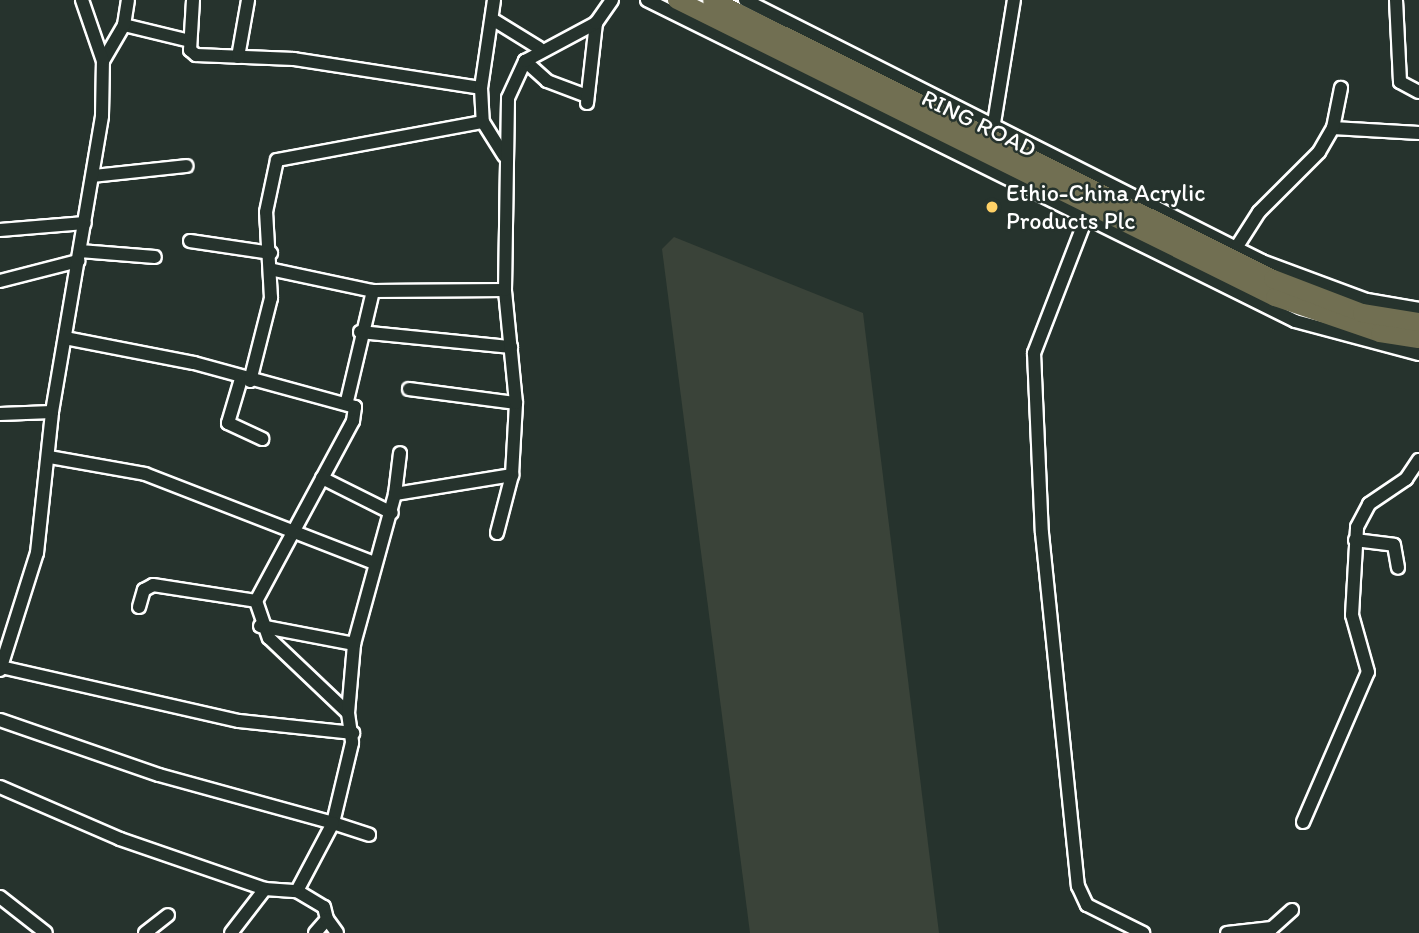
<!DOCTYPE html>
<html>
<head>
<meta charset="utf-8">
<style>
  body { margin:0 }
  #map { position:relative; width:1419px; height:933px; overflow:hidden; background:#26332d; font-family:Itim,sans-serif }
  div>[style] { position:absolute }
  .built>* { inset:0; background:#3a4339 }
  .roads { filter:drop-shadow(2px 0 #fff) drop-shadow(-2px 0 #fff) drop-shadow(0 2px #fff) drop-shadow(0 -2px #fff) }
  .minor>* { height:12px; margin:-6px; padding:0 6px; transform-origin:6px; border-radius:6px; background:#26332d }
  .highway>* { height:18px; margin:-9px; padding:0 9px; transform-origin:9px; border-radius:9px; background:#716f52 }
  .dots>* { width:19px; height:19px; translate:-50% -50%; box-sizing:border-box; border:4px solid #26332d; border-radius:50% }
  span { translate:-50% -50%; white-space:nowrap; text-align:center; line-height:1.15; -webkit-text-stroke:5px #26332d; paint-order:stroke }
  .street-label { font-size:24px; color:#fff }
  .poi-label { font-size:24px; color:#fff }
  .left { translate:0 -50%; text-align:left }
</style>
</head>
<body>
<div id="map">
  <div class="built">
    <div style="clip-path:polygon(674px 237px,863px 313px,939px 933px,750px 933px,662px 249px)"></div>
  </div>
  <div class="roads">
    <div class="minor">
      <div style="left:193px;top:0;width:50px;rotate:93.4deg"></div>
      <div style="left:190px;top:50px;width:8px;rotate:40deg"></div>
      <div style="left:196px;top:55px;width:98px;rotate:2.3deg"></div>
      <div style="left:294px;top:59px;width:189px;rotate:8.8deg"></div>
      <div style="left:494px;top:0;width:89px;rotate:98.4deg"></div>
      <div style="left:481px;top:88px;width:34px;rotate:87deg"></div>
      <div style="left:483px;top:122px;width:40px;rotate:58deg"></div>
      <div style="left:647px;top:0;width:723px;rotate:26.35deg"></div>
      <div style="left:1295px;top:321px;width:128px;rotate:14.9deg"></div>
      <div style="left:745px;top:0;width:579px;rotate:26.79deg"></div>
      <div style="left:1262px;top:261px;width:112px;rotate:20.4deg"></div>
      <div style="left:1367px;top:300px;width:53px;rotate:9.8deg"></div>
      <div style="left:1396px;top:0;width:82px;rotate:87.2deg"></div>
      <div style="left:1400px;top:82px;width:21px;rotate:28deg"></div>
      <div style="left:492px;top:19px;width:55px;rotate:31.7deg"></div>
      <div style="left:124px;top:25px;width:68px;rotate:13.6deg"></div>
      <div style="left:238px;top:57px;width:58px;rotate:-80deg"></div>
      <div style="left:103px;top:61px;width:42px;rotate:-59.7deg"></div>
      <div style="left:124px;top:25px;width:25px;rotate:-81deg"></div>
      <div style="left:525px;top:61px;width:30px;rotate:42deg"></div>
      <div style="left:547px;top:81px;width:43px;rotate:20.6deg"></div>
      <div style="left:587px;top:103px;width:81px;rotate:-83.6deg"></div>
      <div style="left:994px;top:123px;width:125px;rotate:-80.8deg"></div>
      <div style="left:1333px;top:128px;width:86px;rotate:3.3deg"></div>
      <div style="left:93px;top:176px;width:94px;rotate:-6.1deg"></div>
      <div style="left:1085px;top:221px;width:142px;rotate:111.1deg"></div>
      <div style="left:1034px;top:353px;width:180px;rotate:87.5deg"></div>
      <div style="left:1042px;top:533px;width:355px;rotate:84.2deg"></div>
      <div style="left:1078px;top:886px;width:21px;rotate:65deg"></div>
      <div style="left:1087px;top:905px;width:63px;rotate:26.6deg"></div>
      <div style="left:0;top:230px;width:85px;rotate:-4.7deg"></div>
      <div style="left:190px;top:241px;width:82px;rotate:8.4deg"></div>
      <div style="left:1236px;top:248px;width:43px;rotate:-57.4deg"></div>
      <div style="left:1259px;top:212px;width:85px;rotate:-45deg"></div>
      <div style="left:1319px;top:152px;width:28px;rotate:-60deg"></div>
      <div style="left:1333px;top:128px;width:41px;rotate:-78.7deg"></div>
      <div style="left:80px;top:251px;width:75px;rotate:4.6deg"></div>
      <div style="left:274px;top:270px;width:101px;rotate:12deg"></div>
      <div style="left:373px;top:291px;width:132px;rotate:-0.4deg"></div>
      <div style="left:0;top:281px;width:81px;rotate:-14.4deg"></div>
      <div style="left:360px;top:332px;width:152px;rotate:5.7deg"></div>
      <div style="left:65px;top:338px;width:131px;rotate:11deg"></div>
      <div style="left:194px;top:363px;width:167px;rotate:15.3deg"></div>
      <div style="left:355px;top:407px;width:14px;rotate:98deg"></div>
      <div style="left:353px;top:421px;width:204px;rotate:118.3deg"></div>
      <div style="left:256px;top:601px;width:39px;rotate:71deg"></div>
      <div style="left:269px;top:638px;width:109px;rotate:43.5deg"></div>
      <div style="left:348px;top:713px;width:30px;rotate:82deg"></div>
      <div style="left:352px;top:743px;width:82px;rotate:103.4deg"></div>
      <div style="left:333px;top:823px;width:38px;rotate:18deg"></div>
      <div style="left:241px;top:379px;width:46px;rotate:106.5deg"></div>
      <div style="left:228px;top:423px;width:38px;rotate:25deg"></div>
      <div style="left:250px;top:381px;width:86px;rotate:-75.8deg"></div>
      <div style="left:271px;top:298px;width:86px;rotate:-93.3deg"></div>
      <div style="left:266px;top:212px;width:53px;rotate:-78.1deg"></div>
      <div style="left:277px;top:160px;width:209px;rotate:-10.5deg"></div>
      <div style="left:409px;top:389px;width:108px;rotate:7.5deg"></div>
      <div style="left:347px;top:401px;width:113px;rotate:-76.7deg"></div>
      <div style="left:0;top:414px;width:52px;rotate:-2.2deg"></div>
      <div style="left:49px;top:457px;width:97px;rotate:10deg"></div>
      <div style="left:145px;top:474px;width:247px;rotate:21.2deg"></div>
      <div style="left:322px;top:478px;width:78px;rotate:26.6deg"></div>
      <div style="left:395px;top:494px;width:41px;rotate:-83deg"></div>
      <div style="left:497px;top:533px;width:60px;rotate:-75.5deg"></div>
      <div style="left:512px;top:475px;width:72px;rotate:-86.8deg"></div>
      <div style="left:516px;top:403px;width:114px;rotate:-95.6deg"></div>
      <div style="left:505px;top:290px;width:192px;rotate:-89.1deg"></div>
      <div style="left:508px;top:98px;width:41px;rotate:-65.3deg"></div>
      <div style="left:525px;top:61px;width:81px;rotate:-28.2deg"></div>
      <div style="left:596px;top:23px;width:28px;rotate:-55deg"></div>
      <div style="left:1355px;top:540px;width:39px;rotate:7deg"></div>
      <div style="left:1394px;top:545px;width:23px;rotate:80deg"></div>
      <div style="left:139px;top:607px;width:18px;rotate:-74deg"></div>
      <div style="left:144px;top:590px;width:10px;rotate:-29deg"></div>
      <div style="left:153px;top:585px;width:104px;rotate:8.8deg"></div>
      <div style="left:260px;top:626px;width:96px;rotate:10.8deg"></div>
      <div style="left:1px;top:667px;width:244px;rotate:12.8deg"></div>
      <div style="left:239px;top:721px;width:115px;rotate:6deg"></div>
      <div style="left:0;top:670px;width:123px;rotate:-72.5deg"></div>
      <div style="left:37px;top:553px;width:142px;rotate:-83.9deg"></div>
      <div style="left:52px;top:412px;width:300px;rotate:-80.4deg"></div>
      <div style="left:102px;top:116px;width:55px;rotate:-89deg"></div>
      <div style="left:103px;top:61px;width:65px;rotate:-109deg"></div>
      <div style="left:348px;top:713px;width:69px;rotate:-85deg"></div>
      <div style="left:354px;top:644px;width:156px;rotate:-74.7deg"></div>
      <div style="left:395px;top:494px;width:119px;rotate:-9.2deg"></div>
      <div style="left:0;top:720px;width:168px;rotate:19.1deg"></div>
      <div style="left:159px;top:775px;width:180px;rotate:15.4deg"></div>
      <div style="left:333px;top:823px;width:77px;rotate:117.9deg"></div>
      <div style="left:0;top:787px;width:131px;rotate:23.4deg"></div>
      <div style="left:120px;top:839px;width:153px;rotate:19deg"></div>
      <div style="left:265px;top:889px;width:32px;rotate:4deg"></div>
      <div style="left:297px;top:891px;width:31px;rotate:31deg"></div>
      <div style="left:324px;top:907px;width:12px;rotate:76deg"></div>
      <div style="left:1303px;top:822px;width:163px;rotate:-66.6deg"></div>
      <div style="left:1368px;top:672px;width:59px;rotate:-105.7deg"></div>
      <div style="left:1352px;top:615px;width:88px;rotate:-86.7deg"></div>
      <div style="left:1357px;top:527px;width:26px;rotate:-62deg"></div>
      <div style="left:1369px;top:504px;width:45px;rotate:-34deg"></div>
      <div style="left:1406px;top:479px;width:23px;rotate:-56deg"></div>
      <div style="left:0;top:897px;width:58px;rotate:38deg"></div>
      <div style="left:145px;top:933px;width:29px;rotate:-38deg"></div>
      <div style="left:231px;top:933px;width:56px;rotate:-52.3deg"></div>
      <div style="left:315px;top:933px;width:18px;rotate:-49deg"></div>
      <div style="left:327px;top:919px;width:17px;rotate:54deg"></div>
      <div style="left:1227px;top:933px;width:45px;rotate:-6.3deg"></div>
      <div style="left:1272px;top:928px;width:27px;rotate:-42deg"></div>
    </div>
    <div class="highway">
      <div style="left:677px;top:0;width:668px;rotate:26.41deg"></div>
      <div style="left:1275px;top:297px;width:111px;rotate:18.9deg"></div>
      <div style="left:1380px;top:333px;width:39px;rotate:9deg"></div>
      <div style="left:712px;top:0;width:627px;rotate:26.44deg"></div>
      <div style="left:1273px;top:279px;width:95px;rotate:20.9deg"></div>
      <div style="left:1362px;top:313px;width:58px;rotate:9deg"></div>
    </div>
  </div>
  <div class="dots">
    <div style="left:992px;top:207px;background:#ffd166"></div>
  </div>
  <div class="street-label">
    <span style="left:979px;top:123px;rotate:26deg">RING ROAD</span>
  </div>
  <div class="poi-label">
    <span class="left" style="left:1006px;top:207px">Ethio-China Acrylic<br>Products Plc</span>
  </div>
</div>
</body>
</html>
